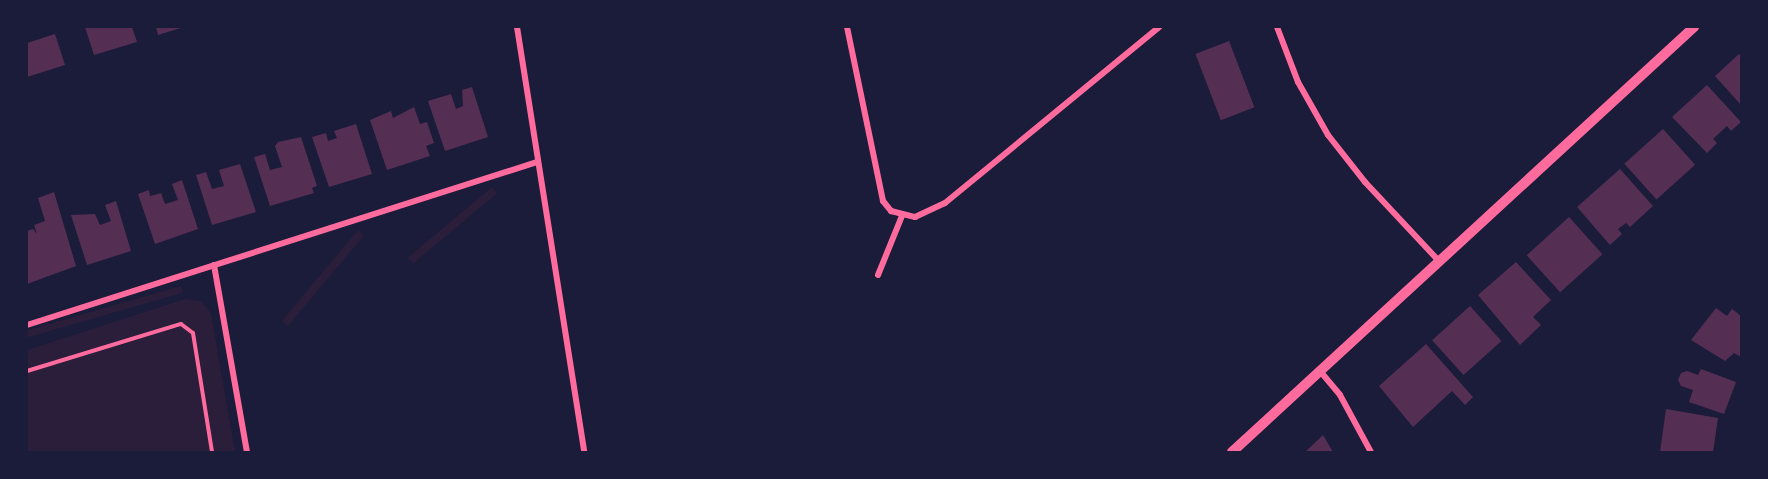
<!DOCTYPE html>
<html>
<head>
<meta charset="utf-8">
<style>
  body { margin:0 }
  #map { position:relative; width:1768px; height:479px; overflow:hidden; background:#1b1b3a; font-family:Overpass,sans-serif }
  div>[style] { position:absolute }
  .green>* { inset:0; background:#2a1e3b; transform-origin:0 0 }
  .building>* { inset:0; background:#542f53; transform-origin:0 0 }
  .path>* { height:4px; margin:-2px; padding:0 2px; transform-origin:2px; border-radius:2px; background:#ff6b9d }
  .minor>* { height:6px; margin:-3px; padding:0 3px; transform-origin:3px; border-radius:3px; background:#ff6b9d }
  .tertiary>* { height:10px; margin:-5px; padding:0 5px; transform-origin:5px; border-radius:5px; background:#ff6b9d }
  span { translate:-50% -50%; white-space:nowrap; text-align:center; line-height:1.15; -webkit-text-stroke:5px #1b1b3a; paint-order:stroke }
  .frame { position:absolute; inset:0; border:28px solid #1b1b3a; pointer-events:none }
</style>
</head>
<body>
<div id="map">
  <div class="green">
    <div style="left:492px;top:187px;width:8px;height:110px;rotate:50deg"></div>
    <div style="left:358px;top:230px;width:8px;height:119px;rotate:40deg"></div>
    <div style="left:181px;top:286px;width:7px;height:162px;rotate:74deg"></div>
    <div style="clip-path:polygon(185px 299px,201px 301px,211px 313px,235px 452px,27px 452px,27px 350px)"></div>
  </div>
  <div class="building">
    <div style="clip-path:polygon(85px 27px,132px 27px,137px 42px,94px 55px)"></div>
    <div style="clip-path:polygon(156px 27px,184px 27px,158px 35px)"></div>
    <div style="clip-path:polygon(55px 34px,65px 65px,27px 77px,27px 43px)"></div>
    <div style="left:1229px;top:41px;width:71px;height:36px;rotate:69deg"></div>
    <div style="clip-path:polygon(1739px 54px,1741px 56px,1741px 105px,1715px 76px)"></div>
    <div style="clip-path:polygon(1707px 85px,1741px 122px,1731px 131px,1727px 126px,1713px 139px,1717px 143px,1707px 153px,1672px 117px)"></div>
    <div style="clip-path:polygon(472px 87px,488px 137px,445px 151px,428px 101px,451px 94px,456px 109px,463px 106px,462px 90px)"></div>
    <div style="clip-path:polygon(414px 107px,420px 124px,427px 122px,434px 143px,426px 146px,430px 156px,387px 170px,370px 120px,391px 111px,393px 118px)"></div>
    <div style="clip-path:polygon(356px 124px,372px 174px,329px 187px,312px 137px,326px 133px,328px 141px,337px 138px,334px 131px)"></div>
    <div style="left:1663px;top:129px;width:48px;height:52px;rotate:48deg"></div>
    <div style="clip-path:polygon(301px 137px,317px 186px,312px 188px,314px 193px,270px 206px,254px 157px,265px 154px,270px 170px,282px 167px,275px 146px,278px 142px)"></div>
    <div style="clip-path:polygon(240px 164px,256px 212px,212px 225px,196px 175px,206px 172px,212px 189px,224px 186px,219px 170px)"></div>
    <div style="clip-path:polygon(1620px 169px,1653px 206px,1630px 227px,1626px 223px,1618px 229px,1622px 234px,1610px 245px,1577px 207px)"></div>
    <div style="clip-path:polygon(182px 180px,198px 229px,155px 244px,138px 194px,149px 190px,150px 196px,161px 193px,165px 204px,178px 200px,172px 184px)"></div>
    <div style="clip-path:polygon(54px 192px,76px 266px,27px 284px,27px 231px,33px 229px,37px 234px,34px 225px,45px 221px,38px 198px)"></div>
    <div style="clip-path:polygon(116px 201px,131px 251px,87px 265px,71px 215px,95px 214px,100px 225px,111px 221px,105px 205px)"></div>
    <div style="left:1569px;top:217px;width:50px;height:57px;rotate:48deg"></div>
    <div style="clip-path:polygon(1516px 262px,1551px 300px,1533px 317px,1541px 325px,1520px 345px,1478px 295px)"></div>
    <div style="left:1470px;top:306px;width:47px;height:51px;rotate:48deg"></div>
    <div style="clip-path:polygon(1716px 308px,1727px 316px,1732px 309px,1741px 316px,1741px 357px,1734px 353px,1725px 361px,1691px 340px)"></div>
    <div style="clip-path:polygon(1426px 344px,1473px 397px,1465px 405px,1452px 391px,1413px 427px,1379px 386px)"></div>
    <div style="clip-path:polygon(1701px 369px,1736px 382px,1724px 414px,1689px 402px,1693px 390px,1681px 386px,1678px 380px,1681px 373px,1687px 371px,1698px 375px)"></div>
    <div style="clip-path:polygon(1666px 409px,1718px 418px,1713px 452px,1660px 452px)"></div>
    <div style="clip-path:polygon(1323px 435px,1333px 452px,1305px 452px)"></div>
  </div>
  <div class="path">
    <div style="left:27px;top:371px;width:161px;rotate:-17deg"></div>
    <div style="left:181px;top:324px;width:15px;rotate:37deg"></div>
    <div style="left:193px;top:333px;width:121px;rotate:80.9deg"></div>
  </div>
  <div class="minor">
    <div style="left:517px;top:27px;width:430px;rotate:81deg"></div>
    <div style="left:847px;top:27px;width:178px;rotate:78.3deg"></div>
    <div style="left:883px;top:201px;width:13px;rotate:51deg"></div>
    <div style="left:891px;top:211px;width:25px;rotate:14deg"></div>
    <div style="left:915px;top:217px;width:33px;rotate:-25deg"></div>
    <div style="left:945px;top:203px;width:277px;rotate:-39.4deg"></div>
    <div style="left:1277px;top:27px;width:59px;rotate:69.1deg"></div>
    <div style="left:1298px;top:82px;width:61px;rotate:60.5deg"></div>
    <div style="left:1328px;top:135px;width:60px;rotate:51.8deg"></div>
    <div style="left:1365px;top:182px;width:108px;rotate:46.9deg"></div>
    <div style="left:214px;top:265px;width:190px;rotate:80deg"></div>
    <div style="left:878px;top:275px;width:64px;rotate:-67.9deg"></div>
    <div style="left:27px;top:325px;width:535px;rotate:-17.72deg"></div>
    <div style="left:1320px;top:371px;width:31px;rotate:50deg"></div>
    <div style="left:1340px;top:395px;width:65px;rotate:61.5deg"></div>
  </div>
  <div class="tertiary">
    <div style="left:1232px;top:452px;width:628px;rotate:-42.61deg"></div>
  </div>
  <div class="frame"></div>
</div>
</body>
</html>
